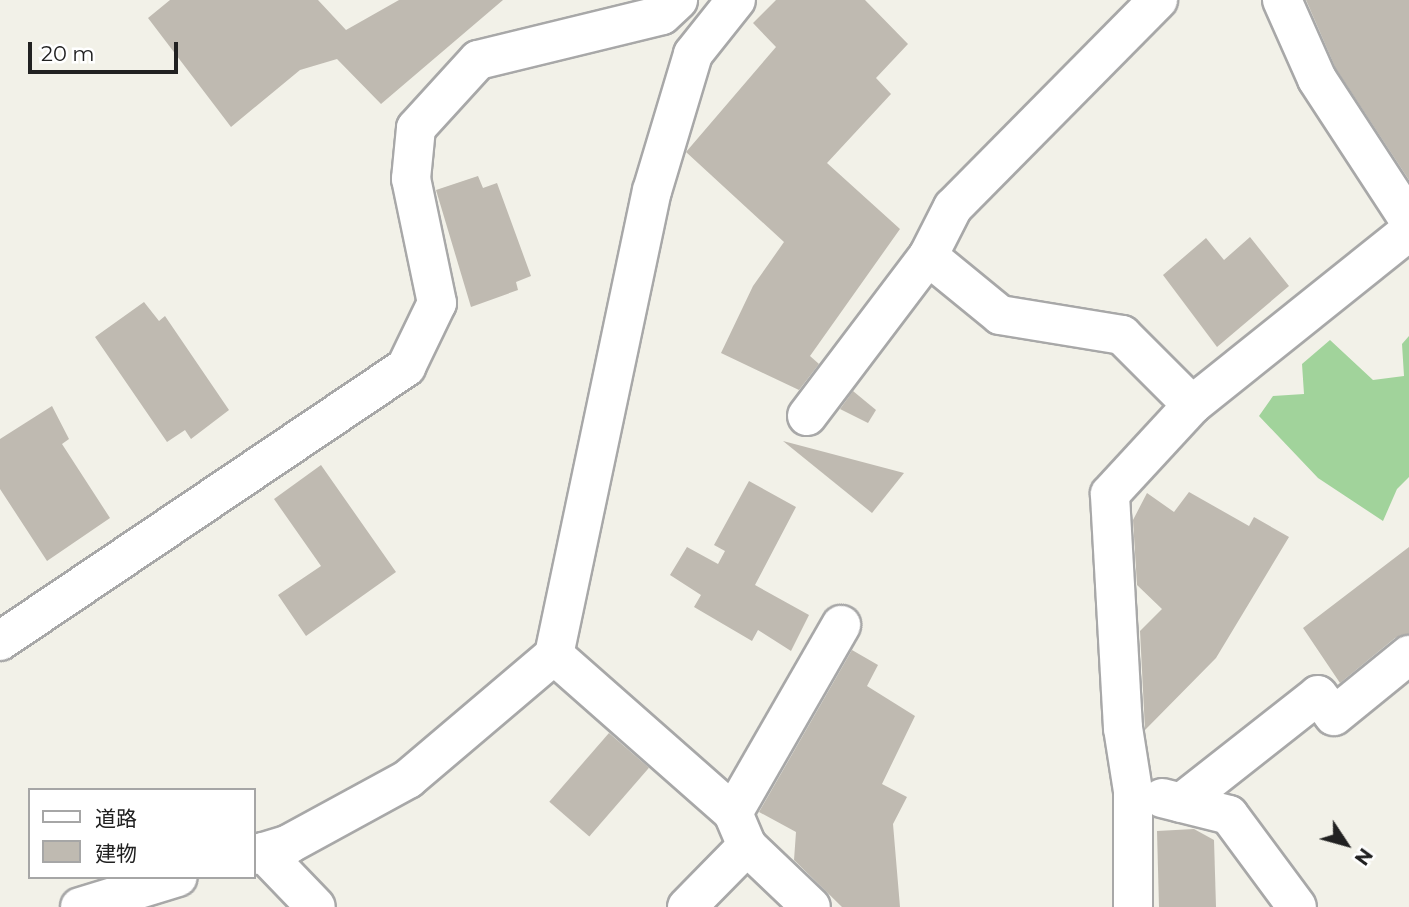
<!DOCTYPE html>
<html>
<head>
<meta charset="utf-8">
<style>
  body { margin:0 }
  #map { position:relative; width:1409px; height:907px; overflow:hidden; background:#f2f1e8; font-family:Montserrat,"Noto Sans JP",sans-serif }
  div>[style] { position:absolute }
  .forest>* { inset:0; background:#a1d39b }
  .building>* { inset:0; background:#bfbab1; transform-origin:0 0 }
  .roads { filter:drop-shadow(2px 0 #a8a8a8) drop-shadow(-2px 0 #a8a8a8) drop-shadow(0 2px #a8a8a8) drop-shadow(0 -2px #a8a8a8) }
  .minor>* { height:38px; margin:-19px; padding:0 19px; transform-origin:19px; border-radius:19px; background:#fff }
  span { translate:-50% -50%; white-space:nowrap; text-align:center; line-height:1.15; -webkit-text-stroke:5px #fff; paint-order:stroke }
  .legend { position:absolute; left:28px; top:788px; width:228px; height:91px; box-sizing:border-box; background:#fff; border:2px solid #a6a6a6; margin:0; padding:9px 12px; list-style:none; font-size:21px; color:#212121 }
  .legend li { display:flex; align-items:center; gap:14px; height:35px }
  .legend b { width:35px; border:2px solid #a6a6a6 }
  .north { position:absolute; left:1311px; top:809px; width:70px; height:70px; -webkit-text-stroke:5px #fff; paint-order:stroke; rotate:126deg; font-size:19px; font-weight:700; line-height:28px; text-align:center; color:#212121 }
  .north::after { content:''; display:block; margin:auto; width:24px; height:32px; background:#212121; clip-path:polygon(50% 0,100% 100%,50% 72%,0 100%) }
  .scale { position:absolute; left:28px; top:42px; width:150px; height:32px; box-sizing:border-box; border:4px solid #212121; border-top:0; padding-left:9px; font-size:21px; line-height:24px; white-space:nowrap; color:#212121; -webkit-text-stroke:5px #fff; paint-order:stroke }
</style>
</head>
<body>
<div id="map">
  <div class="forest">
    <div style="clip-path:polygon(1409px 336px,1409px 477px,1397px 489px,1383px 521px,1318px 478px,1259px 416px,1273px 396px,1304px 394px,1302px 364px,1330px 340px,1373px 380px,1404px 376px,1402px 344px)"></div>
  </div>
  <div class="building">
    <div style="clip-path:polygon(170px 0,318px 0,346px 30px,399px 0,503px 0,381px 104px,337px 59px,300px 70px,231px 127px,148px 18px)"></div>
    <div style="clip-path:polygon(776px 0,865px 0,908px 44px,876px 78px,891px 94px,827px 163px,900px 229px,810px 356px,819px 364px,799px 390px,721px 353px,753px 286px,784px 242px,686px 152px,776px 47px,753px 23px)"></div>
    <div style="clip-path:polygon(1306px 0,1409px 0,1409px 180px,1336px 69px)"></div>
    <div style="clip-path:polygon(478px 176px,483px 188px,497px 183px,531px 276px,516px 282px,518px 290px,471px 307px,436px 190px)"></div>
    <div style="clip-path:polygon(1250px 237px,1289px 286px,1217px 347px,1163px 275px,1206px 238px,1224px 260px)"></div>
    <div style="clip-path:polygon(144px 302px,159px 321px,165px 316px,229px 410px,191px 439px,185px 430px,167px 442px,95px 337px)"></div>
    <div style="clip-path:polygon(853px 391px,876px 410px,868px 423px,840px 409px)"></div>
    <div style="clip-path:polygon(52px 406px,69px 439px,62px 444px,110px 518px,47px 561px,0 489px,0 439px)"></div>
    <div style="clip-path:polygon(783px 441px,904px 473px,872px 513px)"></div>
    <div style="clip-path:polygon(321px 465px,396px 572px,306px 636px,278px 595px,321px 566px,274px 499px)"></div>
    <div style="clip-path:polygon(749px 481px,796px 507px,755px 585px,809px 615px,791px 651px,758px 630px,752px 641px,694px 607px,701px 595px,670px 575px,687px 547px,718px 564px,725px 551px,714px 545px)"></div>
    <div style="clip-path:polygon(1189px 492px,1249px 526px,1254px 517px,1289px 537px,1216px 658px,1145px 730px,1140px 631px,1162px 609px,1137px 585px,1133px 520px,1147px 493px,1174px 512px)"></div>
    <div style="clip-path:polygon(1409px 547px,1409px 634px,1395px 638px,1340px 683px,1303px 628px)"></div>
    <div style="clip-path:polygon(852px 650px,878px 665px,867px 686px,915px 716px,882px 784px,907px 797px,893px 824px,900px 907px,842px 907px,794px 860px,796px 832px,759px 812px)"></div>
    <div style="left:609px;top:733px;width:53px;height:91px;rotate:41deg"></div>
    <div style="clip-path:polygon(1194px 829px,1214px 840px,1216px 907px,1159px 907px,1157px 831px)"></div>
  </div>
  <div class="roads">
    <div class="minor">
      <div style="left:1158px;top:0;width:291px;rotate:134.7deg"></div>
      <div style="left:953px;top:207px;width:55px;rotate:117deg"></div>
      <div style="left:928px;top:256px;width:93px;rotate:39.3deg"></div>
      <div style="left:1000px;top:315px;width:124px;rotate:9.3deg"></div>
      <div style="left:1122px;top:335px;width:99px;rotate:45deg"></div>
      <div style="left:1282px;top:0;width:86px;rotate:66.1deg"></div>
      <div style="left:1317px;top:79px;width:168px;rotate:56.9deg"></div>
      <div style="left:807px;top:416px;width:201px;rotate:-52.9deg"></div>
      <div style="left:0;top:641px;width:490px;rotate:-34deg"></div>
      <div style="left:406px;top:367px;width:71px;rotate:-64.2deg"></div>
      <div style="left:437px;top:303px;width:127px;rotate:-101.8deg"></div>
      <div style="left:411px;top:179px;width:51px;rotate:-84.4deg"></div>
      <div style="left:416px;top:128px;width:92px;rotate:-47.6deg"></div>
      <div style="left:478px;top:60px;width:189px;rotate:-13.7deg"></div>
      <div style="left:662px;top:15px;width:22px;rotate:-43deg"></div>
      <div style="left:554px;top:655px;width:474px;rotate:-78.1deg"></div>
      <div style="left:652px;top:191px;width:143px;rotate:-73.3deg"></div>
      <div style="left:693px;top:54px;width:69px;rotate:-51.5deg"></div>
      <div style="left:1162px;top:798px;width:69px;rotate:14.2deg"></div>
      <div style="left:1229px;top:815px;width:114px;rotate:53.5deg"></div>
      <div style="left:1181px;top:803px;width:174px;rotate:-38.2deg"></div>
      <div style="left:1318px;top:695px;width:26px;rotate:53deg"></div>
      <div style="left:1334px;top:716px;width:97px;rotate:-39.1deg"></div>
      <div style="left:733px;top:813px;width:217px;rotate:-60.1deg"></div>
      <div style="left:263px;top:852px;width:76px;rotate:46.1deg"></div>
      <div style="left:254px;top:855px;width:37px;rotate:-17deg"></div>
      <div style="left:289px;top:844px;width:136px;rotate:-28.6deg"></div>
      <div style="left:408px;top:779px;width:192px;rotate:-40.3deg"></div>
      <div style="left:554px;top:655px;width:239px;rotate:41.4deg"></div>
      <div style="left:733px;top:813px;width:36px;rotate:67deg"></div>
      <div style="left:747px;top:846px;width:88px;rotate:43.6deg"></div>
      <div style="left:80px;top:907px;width:102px;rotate:-17deg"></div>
      <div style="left:687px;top:907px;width:86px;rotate:-45.5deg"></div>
      <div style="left:1133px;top:907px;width:116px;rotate:-90deg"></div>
      <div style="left:1133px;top:791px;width:64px;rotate:-99deg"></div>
      <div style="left:1123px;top:728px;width:234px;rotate:-93.2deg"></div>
      <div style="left:1110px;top:494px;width:121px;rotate:-47.3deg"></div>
      <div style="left:1192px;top:405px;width:278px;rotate:-38.7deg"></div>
    </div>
  </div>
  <ul class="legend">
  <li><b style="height:9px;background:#fff"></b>道路</li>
  <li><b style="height:19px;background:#bfbab1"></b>建物</li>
  </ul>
  <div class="north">N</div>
  <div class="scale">20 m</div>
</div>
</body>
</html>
